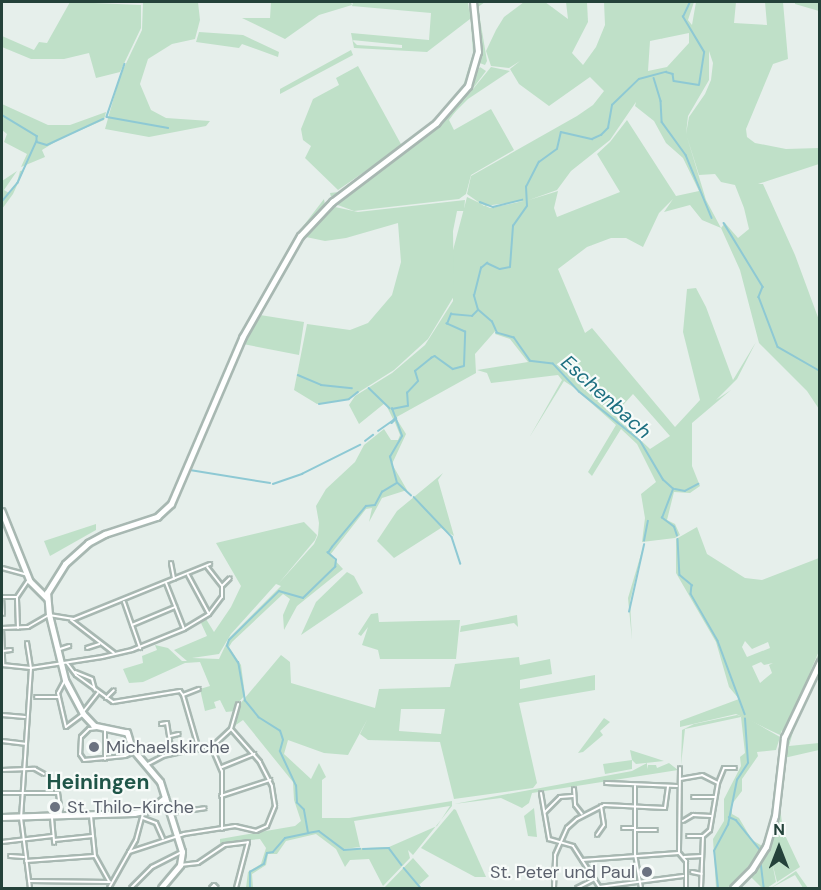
<!DOCTYPE html>
<html>
<head>
<meta charset="utf-8">
<style>
  body { margin:0 }
  #map { position:relative; width:821px; height:890px; overflow:hidden; background:#e6efeb; font-family:"DM Sans",sans-serif }
  div>[style] { position:absolute }
  .green>* { inset:0; background:#bfe0c8 }
  .stream>* { height:1.5px; margin:-0.75px; padding:0 0.75px; transform-origin:0.75px; border-radius:0.75px; background:#8ec9d4 }
  .canal>* { height:3px; margin:-1.5px; padding:0 1.5px; transform-origin:1.5px; border-radius:1.5px; background:#8ec9d4 }
  .roads { filter:drop-shadow(2px 0 #a8b8b2) drop-shadow(-2px 0 #a8b8b2) drop-shadow(0 2px #a8b8b2) drop-shadow(0 -2px #a8b8b2) }
  .street>* { height:2px; margin:-1px; padding:0 1px; transform-origin:1px; border-radius:1px; background:#fff }
  .secondary>* { height:4.5px; margin:-2.25px; padding:0 2.25px; transform-origin:2.25px; border-radius:2.25px; background:#fff }
  .dots>* { width:16px; height:16px; translate:-50% -50%; box-sizing:border-box; border:3px solid #f7fbf9; border-radius:50% }
  span { translate:-50% -50%; white-space:nowrap; text-align:center; line-height:1.15; -webkit-text-stroke:4.5px #f7fbf9; paint-order:stroke }
  .worship-label { font-size:18px; color:#5b616d }
  .left { translate:0 -50%; text-align:left }
  .right { translate:-100% -50%; text-align:right }
  .water-label { font-size:20px; color:#1c6f80; font-style:italic }
  .quarter-label { font-size:21px; color:#1f5548; font-weight:700 }
  .frame { position:absolute; inset:0; border:3px solid #24423a; pointer-events:none }
  .north { position:absolute; left:749px; top:818px; width:60px; height:60px; -webkit-text-stroke:4px #f7fbf9; paint-order:stroke; rotate:0deg; font-size:16px; font-weight:700; line-height:24px; text-align:center; color:#24423a }
  .north::after { content:''; display:block; margin:auto; width:21px; height:27px; background:#24423a; clip-path:polygon(50% 0,100% 100%,50% 72%,0 100%) }
</style>
</head>
<body>
<div id="map">
  <div class="green">
    <div style="clip-path:polygon(70px 2px,141px 5px,141px 28px,120px 72px,96px 78px,89px 53px,64px 59px,31px 59px,2px 47px,2px 36px,34px 50px,39px 42px,47px 43px)"></div>
    <div style="clip-path:polygon(143px 2px,198px 2px,200px 20px,195px 39px,172px 44px,148px 59px,140px 84px,151px 110px,166px 118px,210px 121px,206px 126px,149px 137px,105px 129px,120px 76px,142px 30px)"></div>
    <div style="clip-path:polygon(271px 2px,351px 2px,352px 5px,319px 15px,285px 39px,242px 18px,270px 18px)"></div>
    <div style="clip-path:polygon(evenodd,353px 2px,468px 2px,469px 10px,472px 2px,476px 55px,467px 84px,438px 120px,386px 162px,331px 197px,330px 193px,339px 192px,410px 142px,446px 108px,463px 86px,473px 53px,470px 11px,470px 19px,427px 52px,354px 48px,351px 33px,429px 40px,431px 13px,352px 6px,353px 2px,352px 40px,402px 45px,402px 48px,357px 45px,352px 40px)"></div>
    <div style="clip-path:polygon(474px 2px,485px 2px,478px 7px,487px 61px,485px 65px,477px 62px)"></div>
    <div style="clip-path:polygon(evenodd,524px 2px,545px 2px,568px 19px,566px 2px,587px 2px,588px 22px,572px 53px,583px 65px,596px 47px,605px 25px,604px 2px,694px 2px,688px 20px,692px 25px,696px 2px,736px 2px,734px 23px,767px 25px,765px 2px,783px 2px,788px 59px,773px 64px,746px 129px,747px 137px,755px 143px,786px 149px,819px 148px,819px 164px,758px 184px,763px 184px,795px 255px,819px 320px,819px 409px,807px 391px,759px 343px,740px 270px,721px 228px,725px 223px,738px 238px,749px 229px,744px 208px,735px 185px,721px 182px,715px 174px,699px 175px,687px 137px,706px 200px,721px 228px,702px 220px,690px 205px,664px 212px,673px 199px,659px 213px,643px 247px,626px 238px,611px 238px,587px 247px,558px 269px,585px 333px,592px 328px,675px 427px,700px 400px,683px 332px,687px 289px,696px 288px,706px 307px,733px 380px,756px 342px,737px 379px,716px 400px,731px 390px,692px 423px,692px 466px,700px 486px,690px 493px,674px 492px,667px 520px,675px 524px,680px 535px,675px 538px,642px 542px,645px 518px,641px 494px,656px 482px,637px 444px,621px 429px,592px 476px,588px 472px,616px 425px,573px 387px,564px 381px,529px 438px,562px 380px,558px 375px,491px 383px,487px 373px,477px 370px,528px 362px,510px 339px,495px 334px,497px 329px,475px 354px,476px 373px,393px 419px,385px 403px,359px 424px,349px 405px,355px 396px,392px 373px,425px 345px,453px 301px,452px 254px,467px 197px,490px 208px,524px 201px,484px 206px,467px 194px,471px 176px,577px 116px,593px 105px,604px 91px,590px 77px,549px 106px,519px 84px,510px 69px,520px 61px,509px 68px,491px 66px,486px 51px,496px 30px,504px 17px,524px 2px,689px 33px,689px 43px,667px 67px,648px 71px,650px 41px,689px 33px,524px 2px,709px 51px,713px 63px,711px 80px,705px 94px,689px 117px,686px 134px,688px 116px,709px 80px,709px 51px,524px 2px,636px 102px,635px 106px,654px 121px,666px 143px,683px 158px,699px 191px,676px 196px,627px 120px,610px 142px,597px 154px,620px 192px,557px 217px,554px 208px,558px 191px,529px 200px,557px 190px,571px 171px,610px 140px,636px 102px,524px 2px,633px 394px,670px 436px,650px 449px,614px 415px,633px 394px)"></div>
    <div style="clip-path:polygon(795px 2px,819px 2px,819px 11px,795px 4px)"></div>
    <div style="clip-path:polygon(199px 32px,243px 35px,279px 52px,278px 57px,242px 44px,239px 48px,196px 42px)"></div>
    <div style="clip-path:polygon(351px 50px,353px 55px,280px 94px,280px 89px)"></div>
    <div style="clip-path:polygon(358px 66px,402px 146px,338px 190px,305px 158px,311px 146px,303px 140px,301px 129px,313px 99px,339px 85px,336px 78px)"></div>
    <div style="clip-path:polygon(480px 67px,486px 71px,449px 120px,454px 130px,491px 109px,514px 150px,471px 175px,466px 194px,459px 199px,354px 211px,335px 204px,447px 115px)"></div>
    <div style="clip-path:polygon(491px 67px,510px 71px,468px 99px,451px 116px)"></div>
    <div style="clip-path:polygon(2px 104px,48px 125px,70px 125px,106px 112px,104px 120px,60px 139px,42px 150px,45px 157px,21px 167px,27px 154px,4px 142px,7px 134px,2px 130px)"></div>
    <div style="clip-path:polygon(24px 170px,13px 194px,2px 209px,2px 181px,17px 171px,4px 190px,9px 193px,17px 182px,20px 171px)"></div>
    <div style="clip-path:polygon(324px 199px,325px 205px,299px 235px,255px 310px,294px 238px)"></div>
    <div style="clip-path:polygon(465px 200px,464px 211px,457px 211px,453px 231px,454px 296px,428px 339px,394px 370px,348px 399px,317px 404px,294px 390px,307px 324px,350px 330px,368px 323px,392px 295px,401px 262px,398px 223px,346px 238px,325px 241px,306px 237px,322px 217px,335px 207px,358px 212px)"></div>
    <div style="clip-path:polygon(333px 204px,306px 235px,259px 312px,302px 235px)"></div>
    <div style="clip-path:polygon(260px 315px,304px 322px,299px 355px,243px 344px)"></div>
    <div style="clip-path:polygon(evenodd,396px 418px,406px 434px,392px 464px,407px 490px,382px 498px,369px 522px,372px 508px,366px 509px,330px 555px,343px 569px,297px 606px,284px 630px,283px 615px,290px 599px,283px 594px,232px 642px,229px 647px,241px 665px,245px 695px,239px 702px,236px 701px,235px 711px,226px 712px,220px 700px,214px 702px,216px 708px,205px 711px,200px 689px,210px 686px,200px 662px,185px 663px,143px 682px,129px 683px,123px 669px,143px 663px,142px 656px,157px 650px,155px 645px,168px 648px,182px 661px,187px 661px,174px 650px,207px 636px,201px 623px,206px 619px,214px 632px,231px 607px,241px 586px,216px 543px,304px 522px,317px 535px,315px 540px,279px 583px,314px 544px,318px 535px,319px 523px,316px 506px,326px 489px,355px 462px,364px 445px,384px 429px,391px 440px,398px 440px,400px 435px,394px 420px,396px 418px,276px 584px,281px 586px,229px 638px,219px 659px,192px 658px,219px 654px,231px 634px,276px 584px)"></div>
    <div style="clip-path:polygon(443px 473px,438px 480px,454px 536px,441px 528px,394px 558px,377px 541px,397px 511px)"></div>
    <div style="clip-path:polygon(96px 524px,96px 530px,50px 556px,44px 541px)"></div>
    <div style="clip-path:polygon(evenodd,697px 527px,707px 554px,745px 578px,762px 580px,819px 558px,819px 651px,808px 677px,819px 653px,819px 659px,783px 735px,782px 730px,780px 735px,736px 714px,680px 727px,680px 721px,739px 699px,729px 687px,716px 642px,676px 573px,676px 539px,697px 527px,745px 641px,752px 649px,768px 642px,770px 648px,747px 657px,742px 647px,745px 641px,697px 527px,761px 662px,764px 665px,773px 663px,769px 665px,772px 673px,760px 683px,752px 666px,761px 662px)"></div>
    <div style="clip-path:polygon(644px 544px,630px 601px,632px 640px,628px 598px)"></div>
    <div style="clip-path:polygon(347px 572px,354px 576px,363px 593px,301px 635px,316px 602px)"></div>
    <div style="clip-path:polygon(378px 613px,379px 622px,460px 620px,456px 659px,380px 659px,378px 650px,362px 645px,368px 627px,361px 636px,358px 634px,371px 614px)"></div>
    <div style="clip-path:polygon(517px 615px,518px 627px,514px 623px,460px 632px,461px 626px)"></div>
    <div style="clip-path:polygon(evenodd,281px 655px,290px 662px,291px 683px,375px 708px,379px 689px,450px 687px,455px 664px,519px 657px,520px 665px,550px 659px,552px 674px,520px 680px,520px 689px,595px 675px,595px 690px,519px 703px,537px 783px,533px 788px,454px 799px,440px 742px,368px 740px,360px 734px,367px 720px,348px 755px,324px 753px,288px 740px,284px 754px,311px 779px,319px 763px,326px 777px,322px 780px,322px 818px,349px 818px,452px 801px,452px 806px,413px 855px,408px 850px,410px 858px,383px 886px,369px 859px,350px 860px,345px 867px,336px 849px,316px 834px,286px 841px,277px 854px,268px 854px,266px 865px,252px 874px,253px 888px,246px 888px,248px 872px,261px 864px,266px 848px,260px 839px,220px 843px,220px 839px,295px 826px,301px 821px,294px 800px,293px 782px,243px 720px,233px 727px,239px 705px,281px 655px,401px 709px,445px 709px,441px 734px,399px 731px,401px 709px,281px 655px,450px 806px,437px 826px,389px 847px,344px 849px,360px 847px,354px 821px,450px 806px)"></div>
    <div style="clip-path:polygon(802px 700px,789px 746px,819px 743px,819px 750px,784px 758px,780px 807px,783px 831px,800px 867px,777px 882px,772px 862px,776px 882px,767px 888px,762px 888px,750px 876px,743px 884px,736px 888px,751px 873px,769px 841px,783px 745px)"></div>
    <div style="clip-path:polygon(737px 715px,747px 718px,780px 737px,776px 750px,757px 752px,758px 756px,742px 779px,742px 791px,732px 804px,732px 814px,739px 818px,752px 840px,764px 847px,736px 881px,727px 888px,716px 888px,713px 839px,724px 821px,724px 799px,741px 766px,740px 757px,745px 753px,741px 717px,685px 729px,681px 765px,682px 730px,694px 724px)"></div>
    <div style="clip-path:polygon(604px 718px,610px 722px,600px 731px,603px 735px,583px 752px,578px 753px)"></div>
    <div style="clip-path:polygon(630px 750px,655px 758px,664px 761px,636px 764px,632px 760px,632px 769px,605px 774px,603px 764px,632px 760px)"></div>
    <div style="clip-path:polygon(647px 763px,647px 769px,648px 765px,656px 765px,657px 768px,669px 763px,678px 770px,532px 793px,529px 803px,522px 808px,501px 798px,454px 804px,632px 771px)"></div>
    <div style="clip-path:polygon(534px 808px,537px 837px,528px 836px,524px 816px)"></div>
    <div style="clip-path:polygon(454px 809px,456px 810px,486px 877px,475px 877px,421px 848px)"></div>
    <div style="clip-path:polygon(413px 858px,429px 876px,419px 885px,422px 888px,384px 888px)"></div>
    <div style="clip-path:polygon(796px 871px,808px 888px,803px 888px,795px 875px,771px 888px)"></div>
  </div>
  <div class="stream">
    <div style="left:125px;top:64px;width:56px;rotate:108.8deg"></div>
    <div style="left:107px;top:117px;width:62px;rotate:10.2deg"></div>
    <div style="left:654px;top:78px;width:24px;rotate:73deg"></div>
    <div style="left:661px;top:101px;width:21px;rotate:87deg"></div>
    <div style="left:662px;top:122px;width:41px;rotate:54deg"></div>
    <div style="left:686px;top:155px;width:68px;rotate:67.6deg"></div>
    <div style="left:2px;top:115px;width:41px;rotate:31deg"></div>
    <div style="left:37px;top:136px;width:5px;rotate:90deg"></div>
    <div style="left:37px;top:141px;width:46px;rotate:114.3deg"></div>
    <div style="left:18px;top:183px;width:25px;rotate:130deg"></div>
    <div style="left:37px;top:142px;width:10px;rotate:17deg"></div>
    <div style="left:47px;top:145px;width:62px;rotate:-24.9deg"></div>
    <div style="left:335px;top:196px;width:24px;rotate:-36deg"></div>
    <div style="left:480px;top:202px;width:14px;rotate:21deg"></div>
    <div style="left:493px;top:207px;width:30px;rotate:-14deg"></div>
    <div style="left:724px;top:223px;width:75px;rotate:58.6deg"></div>
    <div style="left:763px;top:287px;width:11px;rotate:112deg"></div>
    <div style="left:759px;top:297px;width:53px;rotate:69.2deg"></div>
    <div style="left:778px;top:347px;width:48px;rotate:29.7deg"></div>
    <div style="left:298px;top:375px;width:25px;rotate:23deg"></div>
    <div style="left:321px;top:385px;width:31px;rotate:6deg"></div>
    <div style="left:369px;top:388px;width:29px;rotate:44deg"></div>
    <div style="left:319px;top:404px;width:30px;rotate:-9deg"></div>
    <div style="left:349px;top:399px;width:11px;rotate:-38deg"></div>
    <div style="left:378px;top:431px;width:16px;rotate:-35deg"></div>
    <div style="left:365px;top:441px;width:10px;rotate:-37deg"></div>
    <div style="left:190px;top:470px;width:81px;rotate:9.2deg"></div>
    <div style="left:398px;top:483px;width:18px;rotate:43deg"></div>
    <div style="left:273px;top:484px;width:31px;rotate:-19deg"></div>
    <div style="left:302px;top:474px;width:65px;rotate:-26.6deg"></div>
    <div style="left:675px;top:489px;width:10px;rotate:11deg"></div>
    <div style="left:685px;top:491px;width:15px;rotate:-28deg"></div>
    <div style="left:414px;top:497px;width:55px;rotate:46.5deg"></div>
    <div style="left:452px;top:537px;width:28px;rotate:72deg"></div>
    <div style="left:677px;top:536px;width:9px;rotate:-108deg"></div>
    <div style="left:674px;top:527px;width:15px;rotate:-143deg"></div>
    <div style="left:662px;top:518px;width:31px;rotate:-69deg"></div>
    <div style="left:673px;top:489px;width:13px;rotate:-138deg"></div>
    <div style="left:663px;top:480px;width:45px;rotate:-120.5deg"></div>
    <div style="left:640px;top:441px;width:78px;rotate:-141.2deg"></div>
    <div style="left:579px;top:392px;width:38px;rotate:-133deg"></div>
    <div style="left:553px;top:364px;width:23px;rotate:-173deg"></div>
    <div style="left:530px;top:361px;width:28px;rotate:-125deg"></div>
    <div style="left:514px;top:338px;width:18px;rotate:-164deg"></div>
    <div style="left:497px;top:333px;width:12px;rotate:-114deg"></div>
    <div style="left:492px;top:322px;width:18px;rotate:-139deg"></div>
    <div style="left:478px;top:310px;width:15px;rotate:-106deg"></div>
    <div style="left:474px;top:296px;width:29px;rotate:-76deg"></div>
    <div style="left:481px;top:268px;width:8px;rotate:-40deg"></div>
    <div style="left:487px;top:263px;width:14px;rotate:25deg"></div>
    <div style="left:500px;top:269px;width:10px;rotate:-11deg"></div>
    <div style="left:510px;top:267px;width:41px;rotate:-85.8deg"></div>
    <div style="left:513px;top:226px;width:24px;rotate:-55deg"></div>
    <div style="left:527px;top:206px;width:19px;rotate:-93deg"></div>
    <div style="left:526px;top:187px;width:28px;rotate:-63deg"></div>
    <div style="left:539px;top:162px;width:22px;rotate:-36deg"></div>
    <div style="left:557px;top:149px;width:17px;rotate:-77deg"></div>
    <div style="left:561px;top:132px;width:32px;rotate:13deg"></div>
    <div style="left:592px;top:139px;width:10px;rotate:-24deg"></div>
    <div style="left:601px;top:135px;width:10px;rotate:-45deg"></div>
    <div style="left:608px;top:128px;width:23px;rotate:-80deg"></div>
    <div style="left:612px;top:105px;width:37px;rotate:-44deg"></div>
    <div style="left:639px;top:79px;width:28px;rotate:-15deg"></div>
    <div style="left:666px;top:72px;width:7px;rotate:16deg"></div>
    <div style="left:673px;top:74px;width:7px;rotate:82deg"></div>
    <div style="left:674px;top:81px;width:25px;rotate:9deg"></div>
    <div style="left:699px;top:85px;width:33px;rotate:-81deg"></div>
    <div style="left:704px;top:52px;width:41px;rotate:-121deg"></div>
    <div style="left:683px;top:17px;width:17px;rotate:-65deg"></div>
    <div style="left:678px;top:539px;width:36px;rotate:87deg"></div>
    <div style="left:680px;top:575px;width:16px;rotate:40deg"></div>
    <div style="left:692px;top:585px;width:9px;rotate:96deg"></div>
    <div style="left:691px;top:594px;width:54px;rotate:60.1deg"></div>
    <div style="left:718px;top:641px;width:78px;rotate:69.7deg"></div>
    <div style="left:644px;top:541px;width:20px;rotate:-79deg"></div>
    <div style="left:629px;top:612px;width:69px;rotate:-77.4deg"></div>
    <div style="left:729px;top:817px;width:8px;rotate:23deg"></div>
    <div style="left:736px;top:820px;width:38px;rotate:51deg"></div>
    <div style="left:308px;top:833px;width:11px;rotate:-10deg"></div>
    <div style="left:319px;top:831px;width:31px;rotate:37deg"></div>
    <div style="left:344px;top:850px;width:16px;rotate:-4deg"></div>
    <div style="left:363px;top:849px;width:26px;rotate:-2deg"></div>
    <div style="left:389px;top:848px;width:21px;rotate:53deg"></div>
    <div style="left:761px;top:862px;width:26px;rotate:83deg"></div>
    <div style="left:404px;top:868px;width:26px;rotate:50deg"></div>
    <div style="left:250px;top:888px;width:16px;rotate:-90deg"></div>
    <div style="left:250px;top:872px;width:16px;rotate:-30deg"></div>
    <div style="left:264px;top:864px;width:11px;rotate:-75deg"></div>
    <div style="left:267px;top:853px;width:6px;rotate:-9deg"></div>
    <div style="left:273px;top:852px;width:18px;rotate:-49deg"></div>
    <div style="left:285px;top:838px;width:24px;rotate:-12deg"></div>
    <div style="left:308px;top:833px;width:23px;rotate:-100deg"></div>
    <div style="left:304px;top:810px;width:10px;rotate:-135deg"></div>
    <div style="left:297px;top:803px;width:17px;rotate:-93deg"></div>
    <div style="left:296px;top:786px;width:38px;rotate:-115deg"></div>
    <div style="left:280px;top:751px;width:11px;rotate:-75deg"></div>
    <div style="left:283px;top:740px;width:9px;rotate:-108deg"></div>
    <div style="left:280px;top:731px;width:25px;rotate:-148deg"></div>
    <div style="left:259px;top:718px;width:22px;rotate:-129deg"></div>
    <div style="left:245px;top:701px;width:39px;rotate:-100deg"></div>
    <div style="left:238px;top:663px;width:20px;rotate:-123deg"></div>
    <div style="left:227px;top:646px;width:6px;rotate:-72deg"></div>
    <div style="left:229px;top:640px;width:70px;rotate:-44.4deg"></div>
    <div style="left:279px;top:591px;width:25px;rotate:16deg"></div>
    <div style="left:303px;top:598px;width:45px;rotate:-44.1deg"></div>
    <div style="left:335px;top:567px;width:7px;rotate:-82deg"></div>
    <div style="left:336px;top:560px;width:11px;rotate:-139deg"></div>
    <div style="left:328px;top:553px;width:7px;rotate:-56deg"></div>
    <div style="left:332px;top:547px;width:53px;rotate:-50.3deg"></div>
    <div style="left:366px;top:506px;width:9px;rotate:-6deg"></div>
    <div style="left:375px;top:505px;width:15px;rotate:-62deg"></div>
    <div style="left:382px;top:492px;width:17px;rotate:-31deg"></div>
    <div style="left:397px;top:483px;width:27px;rotate:-105deg"></div>
    <div style="left:390px;top:457px;width:24px;rotate:-60deg"></div>
    <div style="left:402px;top:436px;width:29px;rotate:-110deg"></div>
    <div style="left:392px;top:409px;width:16px;rotate:-11deg"></div>
    <div style="left:408px;top:406px;width:13px;rotate:-94deg"></div>
    <div style="left:407px;top:393px;width:16px;rotate:-47deg"></div>
    <div style="left:418px;top:381px;width:10px;rotate:-107deg"></div>
    <div style="left:415px;top:371px;width:21px;rotate:-39deg"></div>
    <div style="left:431px;top:358px;width:4px;rotate:-27deg"></div>
    <div style="left:435px;top:356px;width:22px;rotate:36deg"></div>
    <div style="left:453px;top:369px;width:11px;rotate:-15deg"></div>
    <div style="left:464px;top:366px;width:34px;rotate:-88deg"></div>
    <div style="left:465px;top:332px;width:20px;rotate:-156deg"></div>
    <div style="left:447px;top:324px;width:11px;rotate:-68deg"></div>
    <div style="left:451px;top:314px;width:21px;rotate:5deg"></div>
    <div style="left:472px;top:316px;width:8px;rotate:-45deg"></div>
    <div style="left:718px;top:888px;width:37px;rotate:-96deg"></div>
    <div style="left:714px;top:851px;width:30px;rotate:-62deg"></div>
    <div style="left:728px;top:825px;width:46px;rotate:-78.7deg"></div>
    <div style="left:737px;top:780px;width:20px;rotate:-57deg"></div>
    <div style="left:748px;top:763px;width:44px;rotate:-93.9deg"></div>
  </div>
  <div class="canal">
    <div style="left:391px;top:422px;width:6px;rotate:-45deg"></div>
  </div>
  <div class="roads">
    <div class="street">
      <div style="left:171px;top:563px;width:16px;rotate:79deg"></div>
      <div style="left:2px;top:568px;width:24px;rotate:15deg"></div>
      <div style="left:188px;top:575px;width:44px;rotate:61.7deg"></div>
      <div style="left:166px;top:583px;width:49px;rotate:68.6deg"></div>
      <div style="left:222px;top:586px;width:11px;rotate:-45deg"></div>
      <div style="left:2px;top:597px;width:17px;rotate:87deg"></div>
      <div style="left:2px;top:597px;width:15px"></div>
      <div style="left:124px;top:602px;width:49px;rotate:70.8deg"></div>
      <div style="left:71px;top:620px;width:54px;rotate:37.5deg"></div>
      <div style="left:132px;top:625px;width:47px;rotate:-22.7deg"></div>
      <div style="left:2px;top:628px;width:26px;rotate:-2deg"></div>
      <div style="left:28px;top:627px;width:24px;rotate:-30deg"></div>
      <div style="left:49px;top:615px;width:25px;rotate:9deg"></div>
      <div style="left:74px;top:619px;width:147px;rotate:-22deg"></div>
      <div style="left:2px;top:628px;width:36px;rotate:88deg"></div>
      <div style="left:18px;top:628px;width:31px;rotate:-92deg"></div>
      <div style="left:17px;top:597px;width:22px;rotate:-56deg"></div>
      <div style="left:27px;top:643px;width:25px;rotate:81deg"></div>
      <div style="left:31px;top:668px;width:150px;rotate:93.8deg"></div>
      <div style="left:21px;top:818px;width:71px;rotate:82.7deg"></div>
      <div style="left:87px;top:648px;width:13px;rotate:-18deg"></div>
      <div style="left:57px;top:650px;width:13px;rotate:-18deg"></div>
      <div style="left:3px;top:651px;width:8px;rotate:-7deg"></div>
      <div style="left:67px;top:663px;width:15px;rotate:53deg"></div>
      <div style="left:76px;top:675px;width:46px;rotate:36.1deg"></div>
      <div style="left:113px;top:702px;width:68px;rotate:-9.3deg"></div>
      <div style="left:180px;top:691px;width:5px;rotate:53deg"></div>
      <div style="left:2px;top:665px;width:29px;rotate:6deg"></div>
      <div style="left:31px;top:668px;width:72px;rotate:-8.8deg"></div>
      <div style="left:102px;top:657px;width:31px;rotate:-13deg"></div>
      <div style="left:132px;top:650px;width:56px;rotate:-22deg"></div>
      <div style="left:184px;top:629px;width:29px;rotate:-31deg"></div>
      <div style="left:209px;top:614px;width:21px;rotate:-53deg"></div>
      <div style="left:222px;top:597px;width:11px;rotate:-90deg"></div>
      <div style="left:222px;top:586px;width:24px;rotate:-128deg"></div>
      <div style="left:75px;top:672px;width:18px;rotate:22deg"></div>
      <div style="left:92px;top:679px;width:11px;rotate:75deg"></div>
      <div style="left:65px;top:680px;width:15px;rotate:118deg"></div>
      <div style="left:58px;top:693px;width:35px;rotate:77deg"></div>
      <div style="left:66px;top:727px;width:21px;rotate:-37deg"></div>
      <div style="left:183px;top:695px;width:57px;rotate:73.8deg"></div>
      <div style="left:183px;top:695px;width:17px;rotate:-21deg"></div>
      <div style="left:36px;top:697px;width:23px"></div>
      <div style="left:106px;top:698px;width:11px;rotate:-45deg"></div>
      <div style="left:83px;top:712px;width:24px;rotate:-52deg"></div>
      <div style="left:2px;top:715px;width:23px;rotate:5deg"></div>
      <div style="left:161px;top:724px;width:6px;rotate:-9deg"></div>
      <div style="left:167px;top:723px;width:31px;rotate:81deg"></div>
      <div style="left:97px;top:728px;width:8px;rotate:173deg"></div>
      <div style="left:89px;top:729px;width:11px;rotate:135deg"></div>
      <div style="left:81px;top:737px;width:17px;rotate:93deg"></div>
      <div style="left:80px;top:754px;width:7px;rotate:56deg"></div>
      <div style="left:84px;top:760px;width:41px;rotate:-5.6deg"></div>
      <div style="left:125px;top:756px;width:10px;rotate:-24deg"></div>
      <div style="left:105px;top:729px;width:30px;rotate:90deg"></div>
      <div style="left:170px;top:736px;width:9px;rotate:-13deg"></div>
      <div style="left:2px;top:741px;width:23px;rotate:7deg"></div>
      <div style="left:212px;top:748px;width:25px;rotate:67deg"></div>
      <div style="left:222px;top:771px;width:58px;rotate:90deg"></div>
      <div style="left:148px;top:764px;width:17px;rotate:-28deg"></div>
      <div style="left:163px;top:756px;width:52px;rotate:-12.2deg"></div>
      <div style="left:214px;top:745px;width:23px;rotate:-43deg"></div>
      <div style="left:231px;top:729px;width:26px;rotate:-74deg"></div>
      <div style="left:222px;top:767px;width:35px;rotate:-22deg"></div>
      <div style="left:680px;top:768px;width:85px;rotate:90.7deg"></div>
      <div style="left:679px;top:853px;width:11px;rotate:49deg"></div>
      <div style="left:686px;top:861px;width:27px;rotate:90deg"></div>
      <div style="left:2px;top:770px;width:33px;rotate:-2deg"></div>
      <div style="left:35px;top:769px;width:10px;rotate:29deg"></div>
      <div style="left:680px;top:779px;width:22px;rotate:-10deg"></div>
      <div style="left:702px;top:775px;width:18px;rotate:27deg"></div>
      <div style="left:718px;top:783px;width:48px;rotate:99.7deg"></div>
      <div style="left:710px;top:830px;width:9px;rotate:139deg"></div>
      <div style="left:703px;top:836px;width:52px;rotate:92.2deg"></div>
      <div style="left:606px;top:783px;width:71px;rotate:2.4deg"></div>
      <div style="left:718px;top:783px;width:16px;rotate:-68deg"></div>
      <div style="left:724px;top:768px;width:11px"></div>
      <div style="left:635px;top:786px;width:68px;rotate:90deg"></div>
      <div style="left:635px;top:854px;width:35px;rotate:80deg"></div>
      <div style="left:574px;top:789px;width:16px;rotate:86deg"></div>
      <div style="left:575px;top:805px;width:11px;rotate:52deg"></div>
      <div style="left:2px;top:793px;width:56px"></div>
      <div style="left:58px;top:793px;width:21px;rotate:82deg"></div>
      <div style="left:541px;top:793px;width:47px;rotate:80.1deg"></div>
      <div style="left:549px;top:839px;width:25px;rotate:16deg"></div>
      <div style="left:573px;top:846px;width:50px;rotate:57.3deg"></div>
      <div style="left:221px;top:796px;width:52px;rotate:-18.1deg"></div>
      <div style="left:693px;top:797px;width:22px"></div>
      <div style="left:545px;top:812px;width:21px;rotate:-45deg"></div>
      <div style="left:560px;top:797px;width:13px;rotate:-4deg"></div>
      <div style="left:171px;top:813px;width:34px;rotate:-8deg"></div>
      <div style="left:91px;top:816px;width:40px;rotate:84.3deg"></div>
      <div style="left:95px;top:856px;width:29px;rotate:61deg"></div>
      <div style="left:52px;top:818px;width:25px;rotate:85deg"></div>
      <div style="left:143px;top:818px;width:14px;rotate:21deg"></div>
      <div style="left:156px;top:823px;width:17px;rotate:66deg"></div>
      <div style="left:683px;top:821px;width:12px;rotate:-31deg"></div>
      <div style="left:693px;top:815px;width:18px;rotate:3deg"></div>
      <div style="left:623px;top:828px;width:12px"></div>
      <div style="left:635px;top:830px;width:21px"></div>
      <div style="left:597px;top:835px;width:12px;rotate:-55deg"></div>
      <div style="left:604px;top:825px;width:19px;rotate:-99deg"></div>
      <div style="left:688px;top:836px;width:15px"></div>
      <div style="left:54px;top:840px;width:39px;rotate:-6deg"></div>
      <div style="left:2px;top:842px;width:51px;rotate:-6.7deg"></div>
      <div style="left:129px;top:852px;width:58px;rotate:-18.1deg"></div>
      <div style="left:184px;top:834px;width:52px;rotate:-8.9deg"></div>
      <div style="left:235px;top:826px;width:22px;rotate:13deg"></div>
      <div style="left:256px;top:831px;width:12px;rotate:-24deg"></div>
      <div style="left:267px;top:826px;width:22px;rotate:-68deg"></div>
      <div style="left:275px;top:806px;width:20px;rotate:-99deg"></div>
      <div style="left:272px;top:786px;width:27px;rotate:-117deg"></div>
      <div style="left:260px;top:762px;width:44px;rotate:-131.3deg"></div>
      <div style="left:10px;top:856px;width:14px;rotate:4deg"></div>
      <div style="left:684px;top:857px;width:18px;rotate:-3deg"></div>
      <div style="left:582px;top:860px;width:97px;rotate:-4.1deg"></div>
      <div style="left:26px;top:861px;width:69px;rotate:-4.1deg"></div>
      <div style="left:180px;top:865px;width:18px;rotate:-6deg"></div>
      <div style="left:198px;top:863px;width:32px;rotate:-34deg"></div>
      <div style="left:225px;top:845px;width:23px;rotate:-7deg"></div>
      <div style="left:248px;top:842px;width:48px;rotate:104.6deg"></div>
      <div style="left:692px;top:872px;width:10px;rotate:11deg"></div>
      <div style="left:29px;top:881px;width:81px;rotate:0.7deg"></div>
      <div style="left:599px;top:887px;width:85px;rotate:-7.5deg"></div>
      <div style="left:109px;top:888px;width:55px;rotate:-60.6deg"></div>
      <div style="left:136px;top:840px;width:30px;rotate:-75deg"></div>
      <div style="left:131px;top:888px;width:30px;rotate:-45deg"></div>
      <div style="left:152px;top:867px;width:34px;rotate:-27deg"></div>
      <div style="left:211px;top:888px;width:4px;rotate:-45deg"></div>
      <div style="left:214px;top:885px;width:4px;rotate:45deg"></div>
      <div style="left:554px;top:888px;width:33px;rotate:-88deg"></div>
      <div style="left:555px;top:855px;width:30px;rotate:-66deg"></div>
      <div style="left:567px;top:828px;width:13px;rotate:-42deg"></div>
      <div style="left:577px;top:819px;width:30px;rotate:-27deg"></div>
      <div style="left:604px;top:805px;width:61px;rotate:2.8deg"></div>
      <div style="left:665px;top:808px;width:22px;rotate:-82deg"></div>
      <div style="left:577px;top:888px;width:18px;rotate:-27deg"></div>
    </div>
    <div class="secondary">
      <div style="left:2px;top:511px;width:75px;rotate:68.2deg"></div>
      <div style="left:30px;top:581px;width:24px;rotate:45deg"></div>
      <div style="left:2px;top:817px;width:132px;rotate:-1.7deg"></div>
      <div style="left:134px;top:813px;width:15px;rotate:-11deg"></div>
      <div style="left:149px;top:810px;width:20px;rotate:-37deg"></div>
      <div style="left:161px;top:888px;width:30px;rotate:-50deg"></div>
      <div style="left:180px;top:865px;width:13px;rotate:-81deg"></div>
      <div style="left:182px;top:852px;width:73px;rotate:-107.4deg"></div>
      <div style="left:160px;top:782px;width:43px;rotate:-130.3deg"></div>
      <div style="left:132px;top:749px;width:17px;rotate:-107deg"></div>
      <div style="left:127px;top:733px;width:34px;rotate:-168deg"></div>
      <div style="left:94px;top:726px;width:16px;rotate:-133deg"></div>
      <div style="left:83px;top:714px;width:38px;rotate:-118deg"></div>
      <div style="left:65px;top:680px;width:67px;rotate:-103.8deg"></div>
      <div style="left:49px;top:615px;width:22px;rotate:-95deg"></div>
      <div style="left:47px;top:593px;width:34px;rotate:-58deg"></div>
      <div style="left:65px;top:564px;width:31px;rotate:-42deg"></div>
      <div style="left:88px;top:543px;width:19px;rotate:-28deg"></div>
      <div style="left:105px;top:534px;width:55px;rotate:-18.1deg"></div>
      <div style="left:157px;top:517px;width:19px;rotate:-43deg"></div>
      <div style="left:171px;top:504px;width:181px;rotate:-66.8deg"></div>
      <div style="left:242px;top:338px;width:117px;rotate:-60.4deg"></div>
      <div style="left:300px;top:236px;width:47px;rotate:-46.7deg"></div>
      <div style="left:332px;top:202px;width:131px;rotate:-37.2deg"></div>
      <div style="left:436px;top:123px;width:49px;rotate:-49.1deg"></div>
      <div style="left:468px;top:86px;width:35px;rotate:-74deg"></div>
      <div style="left:478px;top:52px;width:50px;rotate:-95.7deg"></div>
      <div style="left:733px;top:888px;width:27px;rotate:-45deg"></div>
      <div style="left:752px;top:869px;width:26px;rotate:-58deg"></div>
      <div style="left:766px;top:847px;width:32px;rotate:-74deg"></div>
      <div style="left:775px;top:816px;width:79px;rotate:-83.4deg"></div>
      <div style="left:784px;top:738px;width:84px;rotate:-64.7deg"></div>
    </div>
  </div>
  <div class="dots">
    <div style="left:94px;top:747px;background:#6b7280"></div>
    <div style="left:55px;top:807px;background:#6b7280"></div>
    <div style="left:647px;top:872px;background:#6b7280"></div>
  </div>
  <div class="worship-label">
    <span class="left" style="left:106px;top:747px">Michaelskirche</span>
    <span class="left" style="left:67px;top:807px">St. Thilo-Kirche</span>
    <span class="right" style="left:635px;top:872px">St. Peter und Paul</span>
  </div>
  <div class="water-label">
    <span style="left:606px;top:397px;rotate:42deg">Eschenbach</span>
  </div>
  <div class="quarter-label">
    <span style="left:98px;top:782px">Heiningen</span>
  </div>
  <div class="frame"></div>
  <div class="north">N</div>
</div>
</body>
</html>
